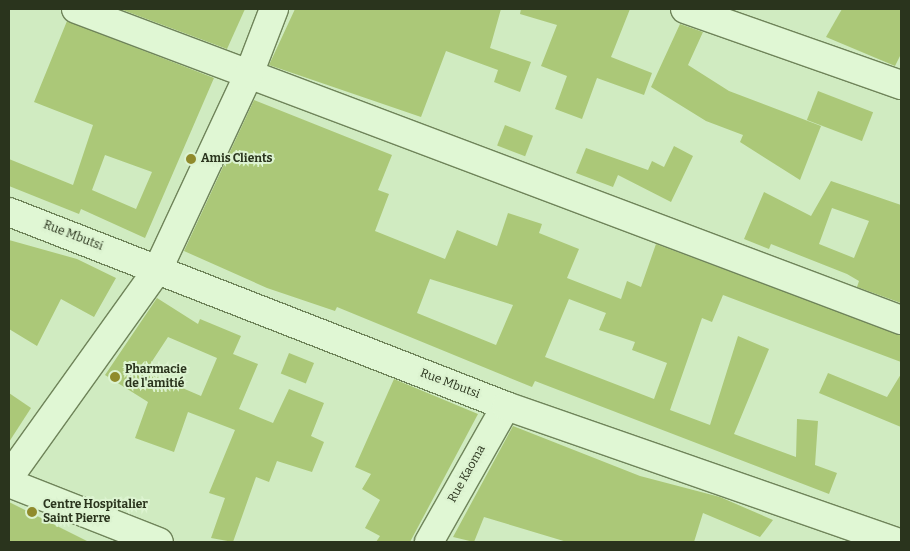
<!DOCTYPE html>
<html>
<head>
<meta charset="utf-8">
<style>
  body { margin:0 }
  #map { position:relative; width:910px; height:551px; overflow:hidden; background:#d0ebc1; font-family:Bitter,serif }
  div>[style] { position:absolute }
  .building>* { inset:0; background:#abc878; transform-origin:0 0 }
  .roads { filter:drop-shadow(1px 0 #6f845a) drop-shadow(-1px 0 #6f845a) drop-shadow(0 1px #6f845a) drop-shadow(0 -1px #6f845a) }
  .street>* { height:28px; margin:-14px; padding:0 14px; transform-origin:14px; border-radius:14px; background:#e0f7d4 }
  .secondary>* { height:28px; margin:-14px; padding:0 14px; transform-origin:14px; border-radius:14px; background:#e0f7d4 }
  .dots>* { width:14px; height:14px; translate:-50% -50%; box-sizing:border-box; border:2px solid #dcf3d0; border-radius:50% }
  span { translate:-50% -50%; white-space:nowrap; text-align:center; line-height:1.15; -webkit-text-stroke:4px #dcf3d0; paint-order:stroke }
  .poi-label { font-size:12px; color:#2a341d; font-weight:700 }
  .left { translate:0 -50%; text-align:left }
  .street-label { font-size:12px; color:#2a341d }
  .frame { position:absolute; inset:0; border:10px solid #2a341d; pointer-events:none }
</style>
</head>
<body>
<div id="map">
  <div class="building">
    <div style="clip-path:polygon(120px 9px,245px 9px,227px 49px)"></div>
    <div style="clip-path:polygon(295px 9px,501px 9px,490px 48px,531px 62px,520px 92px,494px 82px,498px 70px,446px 51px,421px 117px,269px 65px)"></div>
    <div style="clip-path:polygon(521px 9px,630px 9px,611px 57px,652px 73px,644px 95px,597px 78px,582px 119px,555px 109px,567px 76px,541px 66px,557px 25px,520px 14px)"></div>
    <div style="clip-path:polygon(842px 9px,901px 9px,901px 54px,895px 66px,826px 37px)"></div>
    <div style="clip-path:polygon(evenodd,67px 21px,214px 78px,145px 238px,81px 209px,79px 214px,9px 186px,9px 159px,73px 185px,93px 125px,34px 102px,67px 21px,105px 155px,152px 172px,136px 209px,92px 190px,105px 155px)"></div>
    <div style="clip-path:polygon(680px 24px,703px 32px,688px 65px,729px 91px,821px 126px,800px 180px,740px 142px,743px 135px,706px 121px,651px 87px)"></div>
    <div style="left:818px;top:91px;width:59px;height:31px;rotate:21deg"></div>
    <div style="clip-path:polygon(evenodd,254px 100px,392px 155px,378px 190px,389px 194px,375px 231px,445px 259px,457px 230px,497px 246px,508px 213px,542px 224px,539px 233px,579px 249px,567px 278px,621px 299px,627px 281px,641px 287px,656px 244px,901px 335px,901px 362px,723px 295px,712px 322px,702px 318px,670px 410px,710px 425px,738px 336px,769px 349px,734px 434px,796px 457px,797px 419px,818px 421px,815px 465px,837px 473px,829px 494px,535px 381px,532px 387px,337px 307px,335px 311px,267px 288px,184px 251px,254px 100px,430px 279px,513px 305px,496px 345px,417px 313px,430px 279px,254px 100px,569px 299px,606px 313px,599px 330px,635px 342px,632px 350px,667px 363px,654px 399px,545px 357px,569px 299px)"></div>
    <div style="left:505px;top:125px;width:30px;height:22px;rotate:21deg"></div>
    <div style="clip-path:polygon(674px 146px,693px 156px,671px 202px,618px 175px,613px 187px,576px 173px,586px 148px,648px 170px,652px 161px,664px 167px)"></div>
    <div style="clip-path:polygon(evenodd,831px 181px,901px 205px,901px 303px,857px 287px,859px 281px,847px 274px,771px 244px,769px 249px,744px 239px,764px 192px,811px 216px,831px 181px,832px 208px,869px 221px,854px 258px,819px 244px,832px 208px)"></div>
    <div style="clip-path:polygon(9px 240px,77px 259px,116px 278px,94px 317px,61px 299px,37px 346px,9px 329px)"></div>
    <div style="clip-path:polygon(evenodd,157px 298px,198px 324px,200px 319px,241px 336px,233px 354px,258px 364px,239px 409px,273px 423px,289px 389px,324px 403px,311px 436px,324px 442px,312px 472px,277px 461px,269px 482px,256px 477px,233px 542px,211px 538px,225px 498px,209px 493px,235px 430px,188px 412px,174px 452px,135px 438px,148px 402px,105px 375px,157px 298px,168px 337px,217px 358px,201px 396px,145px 372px,168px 337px)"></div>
    <div style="left:289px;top:353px;width:27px;height:22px;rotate:22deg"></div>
    <div style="clip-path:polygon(828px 373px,887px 397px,901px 374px,901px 427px,819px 393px)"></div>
    <div style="clip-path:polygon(394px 379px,478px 414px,410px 542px,376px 542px,380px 536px,365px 528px,380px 500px,362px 489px,371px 474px,355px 467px)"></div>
    <div style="clip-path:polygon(9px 393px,31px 408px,9px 442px)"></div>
    <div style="clip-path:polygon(513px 426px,640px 476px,720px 497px,773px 520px,760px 537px,703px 513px,694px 542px,567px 542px,484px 517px,474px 542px,453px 537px)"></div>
    <div style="clip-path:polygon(9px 502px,89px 542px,9px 542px)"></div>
  </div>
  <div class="roads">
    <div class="street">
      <div style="left:76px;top:9px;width:882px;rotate:20.65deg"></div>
      <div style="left:685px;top:9px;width:229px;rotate:19.4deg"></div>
      <div style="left:9px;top:477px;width:256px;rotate:-54.4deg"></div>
      <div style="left:158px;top:269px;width:215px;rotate:-65deg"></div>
      <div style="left:249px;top:74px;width:70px;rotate:-69deg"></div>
      <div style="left:9px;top:483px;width:161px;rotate:21.5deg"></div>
      <div style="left:429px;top:542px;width:156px;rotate:-60.5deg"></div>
    </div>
    <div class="secondary">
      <div style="left:9px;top:212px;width:534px;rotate:21.32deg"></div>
      <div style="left:506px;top:406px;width:413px;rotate:19.2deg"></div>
    </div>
  </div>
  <div class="dots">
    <div style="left:191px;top:159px;background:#908b2c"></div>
    <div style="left:115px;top:377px;background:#908b2c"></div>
    <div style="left:32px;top:512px;background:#908b2c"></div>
  </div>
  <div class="poi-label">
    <span class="left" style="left:201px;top:159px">Amis Clients</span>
    <span class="left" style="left:125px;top:377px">Pharmacie<br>de l'amitié</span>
    <span class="left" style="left:43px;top:512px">Centre Hospitalier<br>Saint Pierre</span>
  </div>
  <div class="street-label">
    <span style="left:73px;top:236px;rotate:21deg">Rue Mbutsi</span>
    <span style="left:450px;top:384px;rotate:21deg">Rue Mbutsi</span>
    <span style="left:467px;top:474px;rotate:-61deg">Rue Kaoma</span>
  </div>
  <div class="frame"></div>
</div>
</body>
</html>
